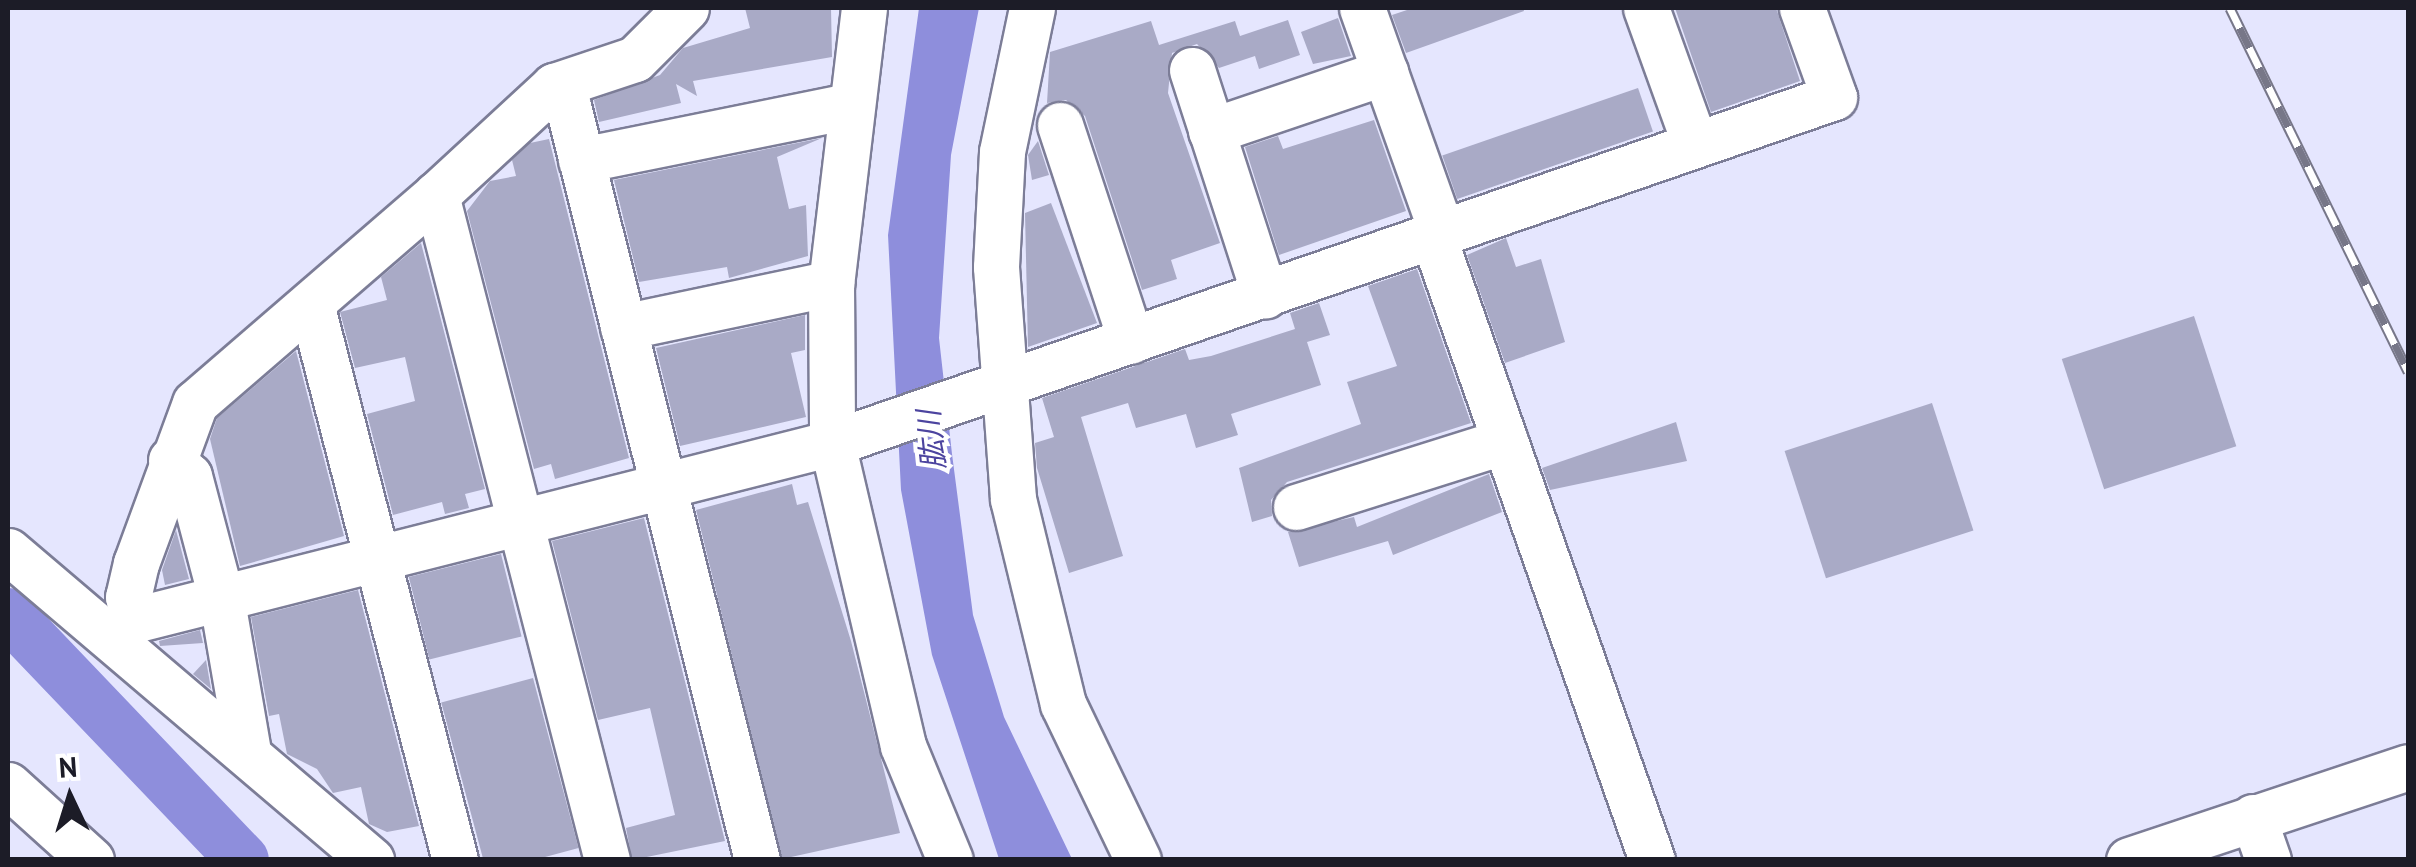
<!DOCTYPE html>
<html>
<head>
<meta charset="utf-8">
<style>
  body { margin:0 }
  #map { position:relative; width:2416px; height:867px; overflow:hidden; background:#e5e6fe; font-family:"PT Sans","Noto Sans JP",sans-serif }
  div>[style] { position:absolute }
  .water>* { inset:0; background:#8e8edc }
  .river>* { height:52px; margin:-26px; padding:0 26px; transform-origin:26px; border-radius:26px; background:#8e8edc }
  .building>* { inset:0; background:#a9aac6; transform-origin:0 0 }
  .roads { filter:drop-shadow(2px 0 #7c7d97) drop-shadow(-2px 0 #7c7d97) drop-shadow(0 2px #7c7d97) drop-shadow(0 -2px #7c7d97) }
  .minor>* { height:45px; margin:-22.5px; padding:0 22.5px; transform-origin:22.5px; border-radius:22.5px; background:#fff }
  .rail>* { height:11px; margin-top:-5.5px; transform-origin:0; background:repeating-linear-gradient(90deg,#fff 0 22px,#778 0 44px); box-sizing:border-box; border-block:2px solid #778 }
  span { translate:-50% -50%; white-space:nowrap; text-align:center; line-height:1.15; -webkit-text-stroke:8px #fff; paint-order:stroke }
  .water-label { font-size:30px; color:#4c449f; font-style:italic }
  .frame { position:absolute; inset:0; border:10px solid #1c1c27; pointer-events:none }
  .north { position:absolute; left:20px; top:747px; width:100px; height:100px; -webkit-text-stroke:8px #fff; paint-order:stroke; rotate:356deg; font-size:28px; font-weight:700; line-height:40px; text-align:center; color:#1c1c27 }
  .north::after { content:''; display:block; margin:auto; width:35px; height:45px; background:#1c1c27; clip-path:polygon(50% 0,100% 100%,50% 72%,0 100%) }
</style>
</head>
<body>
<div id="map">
  <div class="water">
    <div style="clip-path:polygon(919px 8px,979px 8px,951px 155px,939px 338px,952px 454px,973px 615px,1004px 717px,1072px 859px,999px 859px,932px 655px,901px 490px,888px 235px)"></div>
  </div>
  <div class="river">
    <div style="left:8px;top:614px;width:340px;rotate:46.3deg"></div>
  </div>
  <div class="building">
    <div style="clip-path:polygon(745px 8px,831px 8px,832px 57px,693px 81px,697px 96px,676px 84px,681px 103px,599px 122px,594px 100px,660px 75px,683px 48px,750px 28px)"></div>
    <div style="clip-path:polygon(1413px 8px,1523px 8px,1524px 11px,1406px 53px,1392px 15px)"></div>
    <div style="clip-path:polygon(1675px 8px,1776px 8px,1800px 81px,1711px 112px)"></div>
    <div style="clip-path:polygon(1338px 18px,1351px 56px,1313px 64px,1301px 32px)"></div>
    <div style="clip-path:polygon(1288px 20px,1300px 55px,1259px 69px,1255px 56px,1219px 68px,1197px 44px,1172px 53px,1168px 93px,1220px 243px,1171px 260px,1177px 279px,1142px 290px,1085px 116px,1066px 100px,1047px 103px,1050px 52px,1151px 21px,1159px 45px,1235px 21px,1240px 36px)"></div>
    <div style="left:1638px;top:88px;width:46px;height:207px;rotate:71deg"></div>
    <div style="clip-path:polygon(1374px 120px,1406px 211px,1279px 255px,1245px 147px,1278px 136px,1283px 149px)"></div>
    <div style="clip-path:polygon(822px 138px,777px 157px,789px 209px,806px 205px,808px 256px,729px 278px,727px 267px,639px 282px,614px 180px)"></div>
    <div style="clip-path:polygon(549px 139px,629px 458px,555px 479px,551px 464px,534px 469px,467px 211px,490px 181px,516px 176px,512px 160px,530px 143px)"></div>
    <div style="clip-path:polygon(1038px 141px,1049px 175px,1032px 180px,1028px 155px)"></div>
    <div style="clip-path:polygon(1051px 203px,1097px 323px,1028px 347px,1025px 213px)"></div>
    <div style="clip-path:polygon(1506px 238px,1516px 267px,1541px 259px,1565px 342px,1505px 363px,1467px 255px)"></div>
    <div style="clip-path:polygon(421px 243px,485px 489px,465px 494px,469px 508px,445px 514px,442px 502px,393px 515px,367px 414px,415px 401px,405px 357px,355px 368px,340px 312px,387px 300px,381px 277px)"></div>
    <div style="clip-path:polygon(1417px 269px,1471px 423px,1287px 482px,1271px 500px,1272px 516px,1252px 522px,1239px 468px,1361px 424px,1347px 382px,1397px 366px,1368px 286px)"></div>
    <div style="clip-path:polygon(1319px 303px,1330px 335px,1307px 342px,1321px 385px,1231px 414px,1238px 435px,1196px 448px,1186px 414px,1136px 428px,1128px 403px,1081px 417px,1123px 556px,1069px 573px,1037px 468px,1035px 443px,1054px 437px,1042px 398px,1185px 349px,1189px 360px,1211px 356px,1295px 329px,1290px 313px)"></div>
    <div style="clip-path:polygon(805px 315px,805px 350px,791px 353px,806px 417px,680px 446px,656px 348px)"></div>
    <div style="left:2194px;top:316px;width:137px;height:139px;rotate:72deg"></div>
    <div style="clip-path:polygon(296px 351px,344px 536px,240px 566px,210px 439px,217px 418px)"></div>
    <div style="left:1932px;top:403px;width:134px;height:155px;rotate:72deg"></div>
    <div style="clip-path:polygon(1676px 422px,1687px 461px,1550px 490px,1542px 468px)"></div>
    <div style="clip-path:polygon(1489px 474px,1502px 512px,1393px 555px,1388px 541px,1299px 567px,1288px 532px,1354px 517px,1357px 527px)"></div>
    <div style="clip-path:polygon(792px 484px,797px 505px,808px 502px,851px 641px,900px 833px,782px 859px,696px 510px)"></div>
    <div style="clip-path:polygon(644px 518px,725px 841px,632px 860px,626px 828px,675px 815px,650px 708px,598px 720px,552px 541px)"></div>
    <div style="clip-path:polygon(176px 530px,189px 579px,165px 585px,162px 570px)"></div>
    <div style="left:501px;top:554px;width:85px;height:95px;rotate:76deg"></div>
    <div style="clip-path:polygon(358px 590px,419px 826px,387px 832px,369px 824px,361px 787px,333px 793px,317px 769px,287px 754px,279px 714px,269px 716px,251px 617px)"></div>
    <div style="clip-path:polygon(200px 630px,203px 643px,160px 646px,159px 641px)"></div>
    <div style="clip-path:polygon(206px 660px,211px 689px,193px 674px)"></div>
    <div style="left:533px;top:678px;width:176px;height:95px;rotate:75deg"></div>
  </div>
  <div class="roads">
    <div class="minor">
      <div style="left:864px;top:8px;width:277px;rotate:96.8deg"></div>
      <div style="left:831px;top:283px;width:160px;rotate:89.6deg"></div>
      <div style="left:832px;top:443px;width:311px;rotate:76.8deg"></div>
      <div style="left:903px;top:746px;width:123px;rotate:67.6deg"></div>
      <div style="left:1032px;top:8px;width:147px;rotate:101.8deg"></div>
      <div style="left:1002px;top:152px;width:115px;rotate:93deg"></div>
      <div style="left:996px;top:267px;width:233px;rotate:85.8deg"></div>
      <div style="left:1013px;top:499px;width:211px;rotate:76.3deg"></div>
      <div style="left:1063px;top:704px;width:173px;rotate:64.3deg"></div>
      <div style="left:1362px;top:8px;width:242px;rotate:70.4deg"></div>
      <div style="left:1646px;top:8px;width:145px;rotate:70.2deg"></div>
      <div style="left:1192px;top:70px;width:237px;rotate:72.1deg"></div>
      <div style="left:554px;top:86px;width:24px;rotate:55deg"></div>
      <div style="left:568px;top:106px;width:777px;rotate:75.93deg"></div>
      <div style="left:1060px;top:125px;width:227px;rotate:71.8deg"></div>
      <div style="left:1211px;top:131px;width:184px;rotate:-18.7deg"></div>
      <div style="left:581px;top:160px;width:269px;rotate:-11.4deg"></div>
      <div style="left:436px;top:195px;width:318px;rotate:139.2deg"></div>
      <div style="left:195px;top:403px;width:171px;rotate:110.2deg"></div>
      <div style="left:136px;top:563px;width:35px;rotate:103deg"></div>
      <div style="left:128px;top:597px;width:24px;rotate:66deg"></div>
      <div style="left:138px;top:619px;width:716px;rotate:-14.23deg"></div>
      <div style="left:832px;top:443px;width:1060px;rotate:-19.05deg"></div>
      <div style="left:1834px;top:97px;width:95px;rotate:-109.8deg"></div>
      <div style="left:1434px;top:239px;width:658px;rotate:70.66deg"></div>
      <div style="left:311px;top:304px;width:574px;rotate:75.48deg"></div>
      <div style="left:623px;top:327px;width:213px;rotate:-11.9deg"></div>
      <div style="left:171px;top:460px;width:24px;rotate:42deg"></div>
      <div style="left:189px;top:476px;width:129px;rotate:75.2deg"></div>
      <div style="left:222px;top:601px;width:152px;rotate:80.2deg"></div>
      <div style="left:1296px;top:507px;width:219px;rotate:-17.5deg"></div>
      <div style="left:8px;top:551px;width:477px;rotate:40.4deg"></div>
      <div style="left:8px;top:785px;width:112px;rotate:42.1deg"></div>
      <div style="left:2253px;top:817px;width:46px;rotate:70.8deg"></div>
      <div style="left:607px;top:860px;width:687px;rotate:-104.42deg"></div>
      <div style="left:436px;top:195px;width:161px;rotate:-42.7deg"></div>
      <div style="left:554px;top:86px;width:85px;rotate:-18.4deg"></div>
      <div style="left:635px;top:59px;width:72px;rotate:-45deg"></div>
      <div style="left:2129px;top:860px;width:294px;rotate:-18.4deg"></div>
    </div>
  </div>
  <div class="rail">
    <div style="left:2230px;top:8px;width:405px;rotate:63.9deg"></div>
  </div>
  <div class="water-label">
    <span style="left:931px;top:440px;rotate:-96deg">肱川</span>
  </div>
  <div class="frame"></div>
  <div class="north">N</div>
</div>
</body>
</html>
